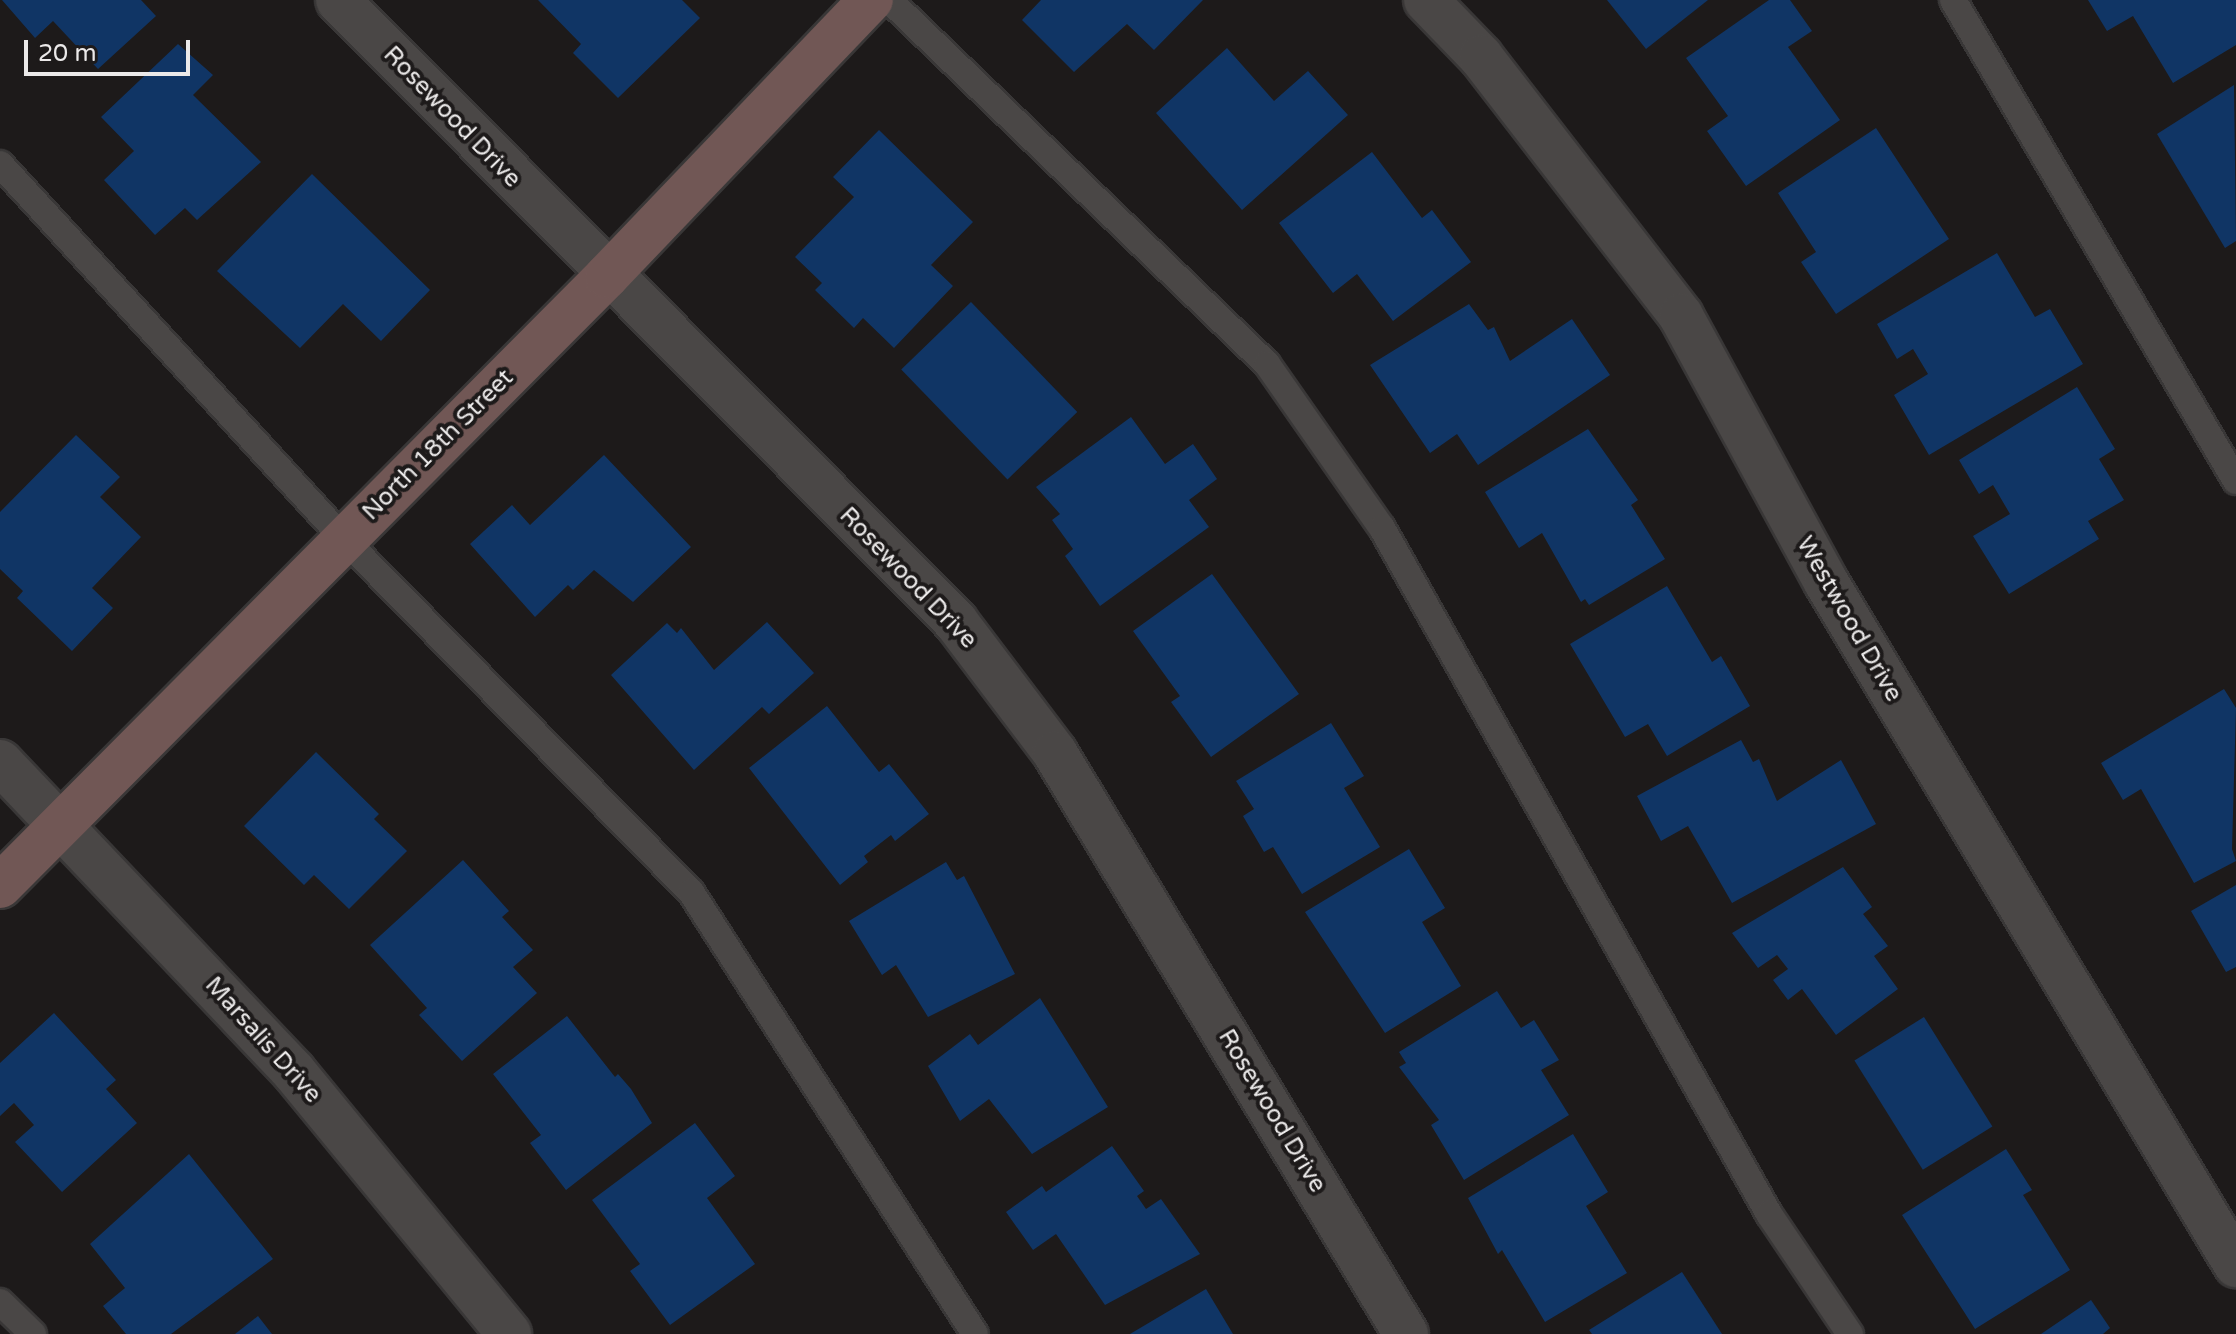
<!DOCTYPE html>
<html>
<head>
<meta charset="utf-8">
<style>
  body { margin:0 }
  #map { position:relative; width:2236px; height:1334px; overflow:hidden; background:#1d1a1a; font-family:"Varela Round",sans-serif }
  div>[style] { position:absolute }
  .building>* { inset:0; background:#103565; transform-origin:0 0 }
  .roads { filter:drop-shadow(2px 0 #393737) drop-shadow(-2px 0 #393737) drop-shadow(0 2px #393737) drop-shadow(0 -2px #393737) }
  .lane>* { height:26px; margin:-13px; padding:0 13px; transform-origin:13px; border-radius:13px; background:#4a4746 }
  .street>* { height:44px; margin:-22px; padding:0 22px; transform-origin:22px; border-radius:22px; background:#4a4746 }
  .secondary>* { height:44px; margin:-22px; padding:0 22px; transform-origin:22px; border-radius:22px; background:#715755 }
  span { translate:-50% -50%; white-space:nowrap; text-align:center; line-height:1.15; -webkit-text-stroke:8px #1d1a1a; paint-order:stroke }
  .street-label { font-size:24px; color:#ebe9e9 }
  .scale { position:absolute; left:24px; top:40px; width:166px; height:36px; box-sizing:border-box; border:4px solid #ebe9e9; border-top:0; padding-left:10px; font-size:24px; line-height:28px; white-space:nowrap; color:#ebe9e9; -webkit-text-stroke:6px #1d1a1a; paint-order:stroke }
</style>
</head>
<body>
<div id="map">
  <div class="building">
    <div style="clip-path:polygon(2px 0,141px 0,156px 16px,98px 69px,53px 21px,35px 38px)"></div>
    <div style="clip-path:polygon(538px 0,682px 0,700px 18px,618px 98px,573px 53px,581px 44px)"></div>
    <div style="clip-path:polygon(1041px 0,1203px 0,1154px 50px,1127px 24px,1074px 72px,1022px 20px)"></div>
    <div style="clip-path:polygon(1607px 0,1708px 0,1646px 49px)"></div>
    <div style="clip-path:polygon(1769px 0,1790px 0,1812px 31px,1788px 47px,1840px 120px,1746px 186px,1707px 131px,1728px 116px,1686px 58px)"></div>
    <div style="clip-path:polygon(2088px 0,2236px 0,2236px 45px,2173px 83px,2133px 16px,2107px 31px)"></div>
    <div style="clip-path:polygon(178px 44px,213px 75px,193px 95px,261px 162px,197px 220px,185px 208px,155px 235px,104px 180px,134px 151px,101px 117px)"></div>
    <div style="clip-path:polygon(1227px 48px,1274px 101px,1308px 71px,1348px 115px,1242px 210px,1156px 113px)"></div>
    <div style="clip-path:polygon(2234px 85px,2236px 241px,2225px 248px,2157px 134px)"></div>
    <div style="clip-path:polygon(1876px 128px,1949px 239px,1836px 314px,1801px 262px,1816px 252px,1778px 193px)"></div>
    <div style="clip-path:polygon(879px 130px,973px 222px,931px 265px,953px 286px,894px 348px,863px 318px,854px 328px,815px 290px,822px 283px,795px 257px,854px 197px,833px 177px)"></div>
    <div style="clip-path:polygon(1372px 152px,1422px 218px,1432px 210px,1471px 262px,1393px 321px,1357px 274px,1333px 293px,1279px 223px)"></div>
    <div style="clip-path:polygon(312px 174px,430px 290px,381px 341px,343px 304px,300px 348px,217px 271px)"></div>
    <div style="clip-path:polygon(1997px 253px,2035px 317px,2050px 309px,2083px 364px,1929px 455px,1894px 395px,1928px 374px,1913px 349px,1897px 359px,1877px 324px)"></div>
    <div style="left:971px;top:302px;width:153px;height:97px;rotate:46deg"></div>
    <div style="clip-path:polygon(1469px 304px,1488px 330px,1494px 327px,1510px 361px,1572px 319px,1610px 375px,1478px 465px,1457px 434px,1430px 453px,1370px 365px)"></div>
    <div style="clip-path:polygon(2077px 387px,2115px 449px,2099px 459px,2124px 500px,2088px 521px,2099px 539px,2009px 594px,1973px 536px,2010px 514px,1993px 485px,1979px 494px,1959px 460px)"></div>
    <div style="clip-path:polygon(1131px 417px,1165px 464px,1193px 444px,1217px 479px,1189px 500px,1209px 527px,1100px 606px,1065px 556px,1073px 549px,1052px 520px,1060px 514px,1036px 487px)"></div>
    <div style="clip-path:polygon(1588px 429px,1638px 500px,1631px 505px,1665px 559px,1589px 605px,1585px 599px,1581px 602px,1542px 533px,1519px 548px,1485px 492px)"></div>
    <div style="clip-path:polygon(76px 435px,120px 477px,100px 497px,141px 537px,92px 588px,113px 608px,72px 651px,17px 598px,23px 591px,0 569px,0 512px)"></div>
    <div style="clip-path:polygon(604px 455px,691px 547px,633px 602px,594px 570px,573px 590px,568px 585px,535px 617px,470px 544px,512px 505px,530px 525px)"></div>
    <div style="clip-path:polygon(1212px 574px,1299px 694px,1211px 757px,1171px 702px,1180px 696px,1133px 631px)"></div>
    <div style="clip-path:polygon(1667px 586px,1712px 662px,1721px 656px,1750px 706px,1667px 756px,1648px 724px,1625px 737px,1570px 644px)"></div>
    <div style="clip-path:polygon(767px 622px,814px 673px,769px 714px,762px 707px,694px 770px,611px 675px,667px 623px,677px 633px,681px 628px,714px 670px)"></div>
    <div style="clip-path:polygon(2224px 689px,2236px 708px,2232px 849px,2236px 861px,2194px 883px,2141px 789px,2123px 800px,2101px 763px)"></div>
    <div style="clip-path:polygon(827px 706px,879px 772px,889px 764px,929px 814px,895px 841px,891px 835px,864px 856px,868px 862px,840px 885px,749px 768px)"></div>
    <div style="clip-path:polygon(1331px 723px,1364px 776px,1344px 788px,1380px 847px,1302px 894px,1273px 847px,1264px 852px,1243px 816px,1254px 809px,1236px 781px)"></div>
    <div style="clip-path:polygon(1741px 740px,1753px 762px,1759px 759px,1777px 801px,1841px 760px,1876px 824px,1732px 903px,1688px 826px,1661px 841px,1637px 796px)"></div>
    <div style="clip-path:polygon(316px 752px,379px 814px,374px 819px,407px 851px,349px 909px,314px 875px,304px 885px,244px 826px)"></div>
    <div style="clip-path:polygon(1409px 849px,1445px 908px,1422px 922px,1461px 986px,1385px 1033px,1305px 912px)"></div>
    <div style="clip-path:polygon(463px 860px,509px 911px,502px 917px,533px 950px,513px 967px,537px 993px,462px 1061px,419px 1015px,427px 1008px,370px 945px)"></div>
    <div style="clip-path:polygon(946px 862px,957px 880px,964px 876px,1015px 974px,928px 1017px,896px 965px,882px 975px,849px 921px)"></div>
    <div style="clip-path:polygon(1843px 867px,1872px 907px,1863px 914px,1888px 946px,1874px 956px,1898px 989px,1836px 1035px,1802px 989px,1788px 1000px,1773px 980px,1788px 969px,1777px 955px,1758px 968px,1732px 933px)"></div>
    <div style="clip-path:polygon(2236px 885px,2236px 967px,2226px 972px,2191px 911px)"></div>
    <div style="clip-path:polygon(1497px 991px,1521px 1028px,1534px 1020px,1559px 1060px,1541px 1070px,1569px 1115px,1464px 1180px,1431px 1125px,1439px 1120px,1399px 1067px,1406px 1063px,1399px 1052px)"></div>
    <div style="clip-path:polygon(1040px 998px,1108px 1107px,1032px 1154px,989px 1099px,960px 1121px,928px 1066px,970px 1034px,978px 1045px)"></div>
    <div style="clip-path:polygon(54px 1013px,116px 1080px,106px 1089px,137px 1123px,62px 1192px,15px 1142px,34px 1125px,14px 1103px,0 1116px,0 1063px)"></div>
    <div style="clip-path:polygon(567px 1016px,615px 1077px,618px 1074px,631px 1089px,652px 1123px,566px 1190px,530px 1143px,541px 1135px,493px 1074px)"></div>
    <div style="left:1924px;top:1017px;width:129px;height:82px;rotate:58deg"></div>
    <div style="clip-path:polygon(695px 1123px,735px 1176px,707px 1198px,755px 1264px,670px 1325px,630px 1271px,640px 1264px,592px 1200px)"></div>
    <div style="clip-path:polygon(1573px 1134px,1608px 1192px,1586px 1206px,1627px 1273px,1545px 1322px,1502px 1250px,1498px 1254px,1468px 1198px)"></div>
    <div style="clip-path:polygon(1112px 1146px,1144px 1191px,1137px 1196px,1146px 1209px,1161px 1199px,1200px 1254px,1105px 1305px,1056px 1234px,1033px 1250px,1006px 1212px,1042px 1186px,1046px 1192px)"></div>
    <div style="clip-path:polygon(2006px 1149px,2032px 1190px,2023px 1195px,2070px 1270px,1975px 1329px,1902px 1215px)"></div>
    <div style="clip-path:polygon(189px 1154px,273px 1259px,171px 1334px,126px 1334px,103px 1306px,125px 1288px,90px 1244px)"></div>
    <div style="clip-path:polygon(1682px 1272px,1722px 1334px,1592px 1334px,1589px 1330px)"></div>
    <div style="clip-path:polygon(1206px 1289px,1233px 1334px,1130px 1334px)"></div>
    <div style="clip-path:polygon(2091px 1300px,2110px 1328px,2103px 1334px,2041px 1334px)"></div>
    <div style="clip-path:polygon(258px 1316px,272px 1334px,235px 1334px)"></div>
  </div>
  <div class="roads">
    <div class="lane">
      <div style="left:889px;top:0;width:525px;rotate:43.92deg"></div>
      <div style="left:1267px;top:364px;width:200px;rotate:55deg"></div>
      <div style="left:1382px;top:528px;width:788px;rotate:60.57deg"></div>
      <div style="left:1769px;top:1214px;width:145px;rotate:56deg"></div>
      <div style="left:1953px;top:0;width:558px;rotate:59.53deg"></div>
      <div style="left:0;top:164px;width:509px;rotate:47.47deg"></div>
      <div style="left:344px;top:539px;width:495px;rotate:45.5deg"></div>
      <div style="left:691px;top:892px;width:525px;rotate:57.28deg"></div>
      <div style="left:0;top:1302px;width:46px;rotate:44.1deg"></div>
    </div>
    <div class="street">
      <div style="left:338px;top:0;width:877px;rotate:45.18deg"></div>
      <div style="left:956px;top:622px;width:164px;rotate:52.9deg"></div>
      <div style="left:1055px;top:753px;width:679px;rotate:58.86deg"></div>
      <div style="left:1426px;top:0;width:79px;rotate:46deg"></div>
      <div style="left:1481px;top:57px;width:327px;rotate:52.3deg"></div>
      <div style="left:1681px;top:316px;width:303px;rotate:61.4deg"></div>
      <div style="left:1826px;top:582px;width:797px;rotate:59.02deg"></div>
      <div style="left:0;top:762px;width:427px;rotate:46.5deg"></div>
      <div style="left:294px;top:1072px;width:339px;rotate:50.6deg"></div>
    </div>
    <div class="secondary">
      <div style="left:0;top:886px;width:861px;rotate:-45.14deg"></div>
      <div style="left:607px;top:276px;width:382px;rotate:-46.3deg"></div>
    </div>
  </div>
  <div class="street-label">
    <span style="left:452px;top:117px;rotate:46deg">Rosewood Drive</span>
    <span style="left:438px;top:445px;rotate:-45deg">North 18th Street</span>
    <span style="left:908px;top:578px;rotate:46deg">Rosewood Drive</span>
    <span style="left:1849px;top:619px;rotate:60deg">Westwood Drive</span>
    <span style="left:263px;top:1040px;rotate:48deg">Marsalis Drive</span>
    <span style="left:1272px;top:1111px;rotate:59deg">Rosewood Drive</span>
  </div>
  <div class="scale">20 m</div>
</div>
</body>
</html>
